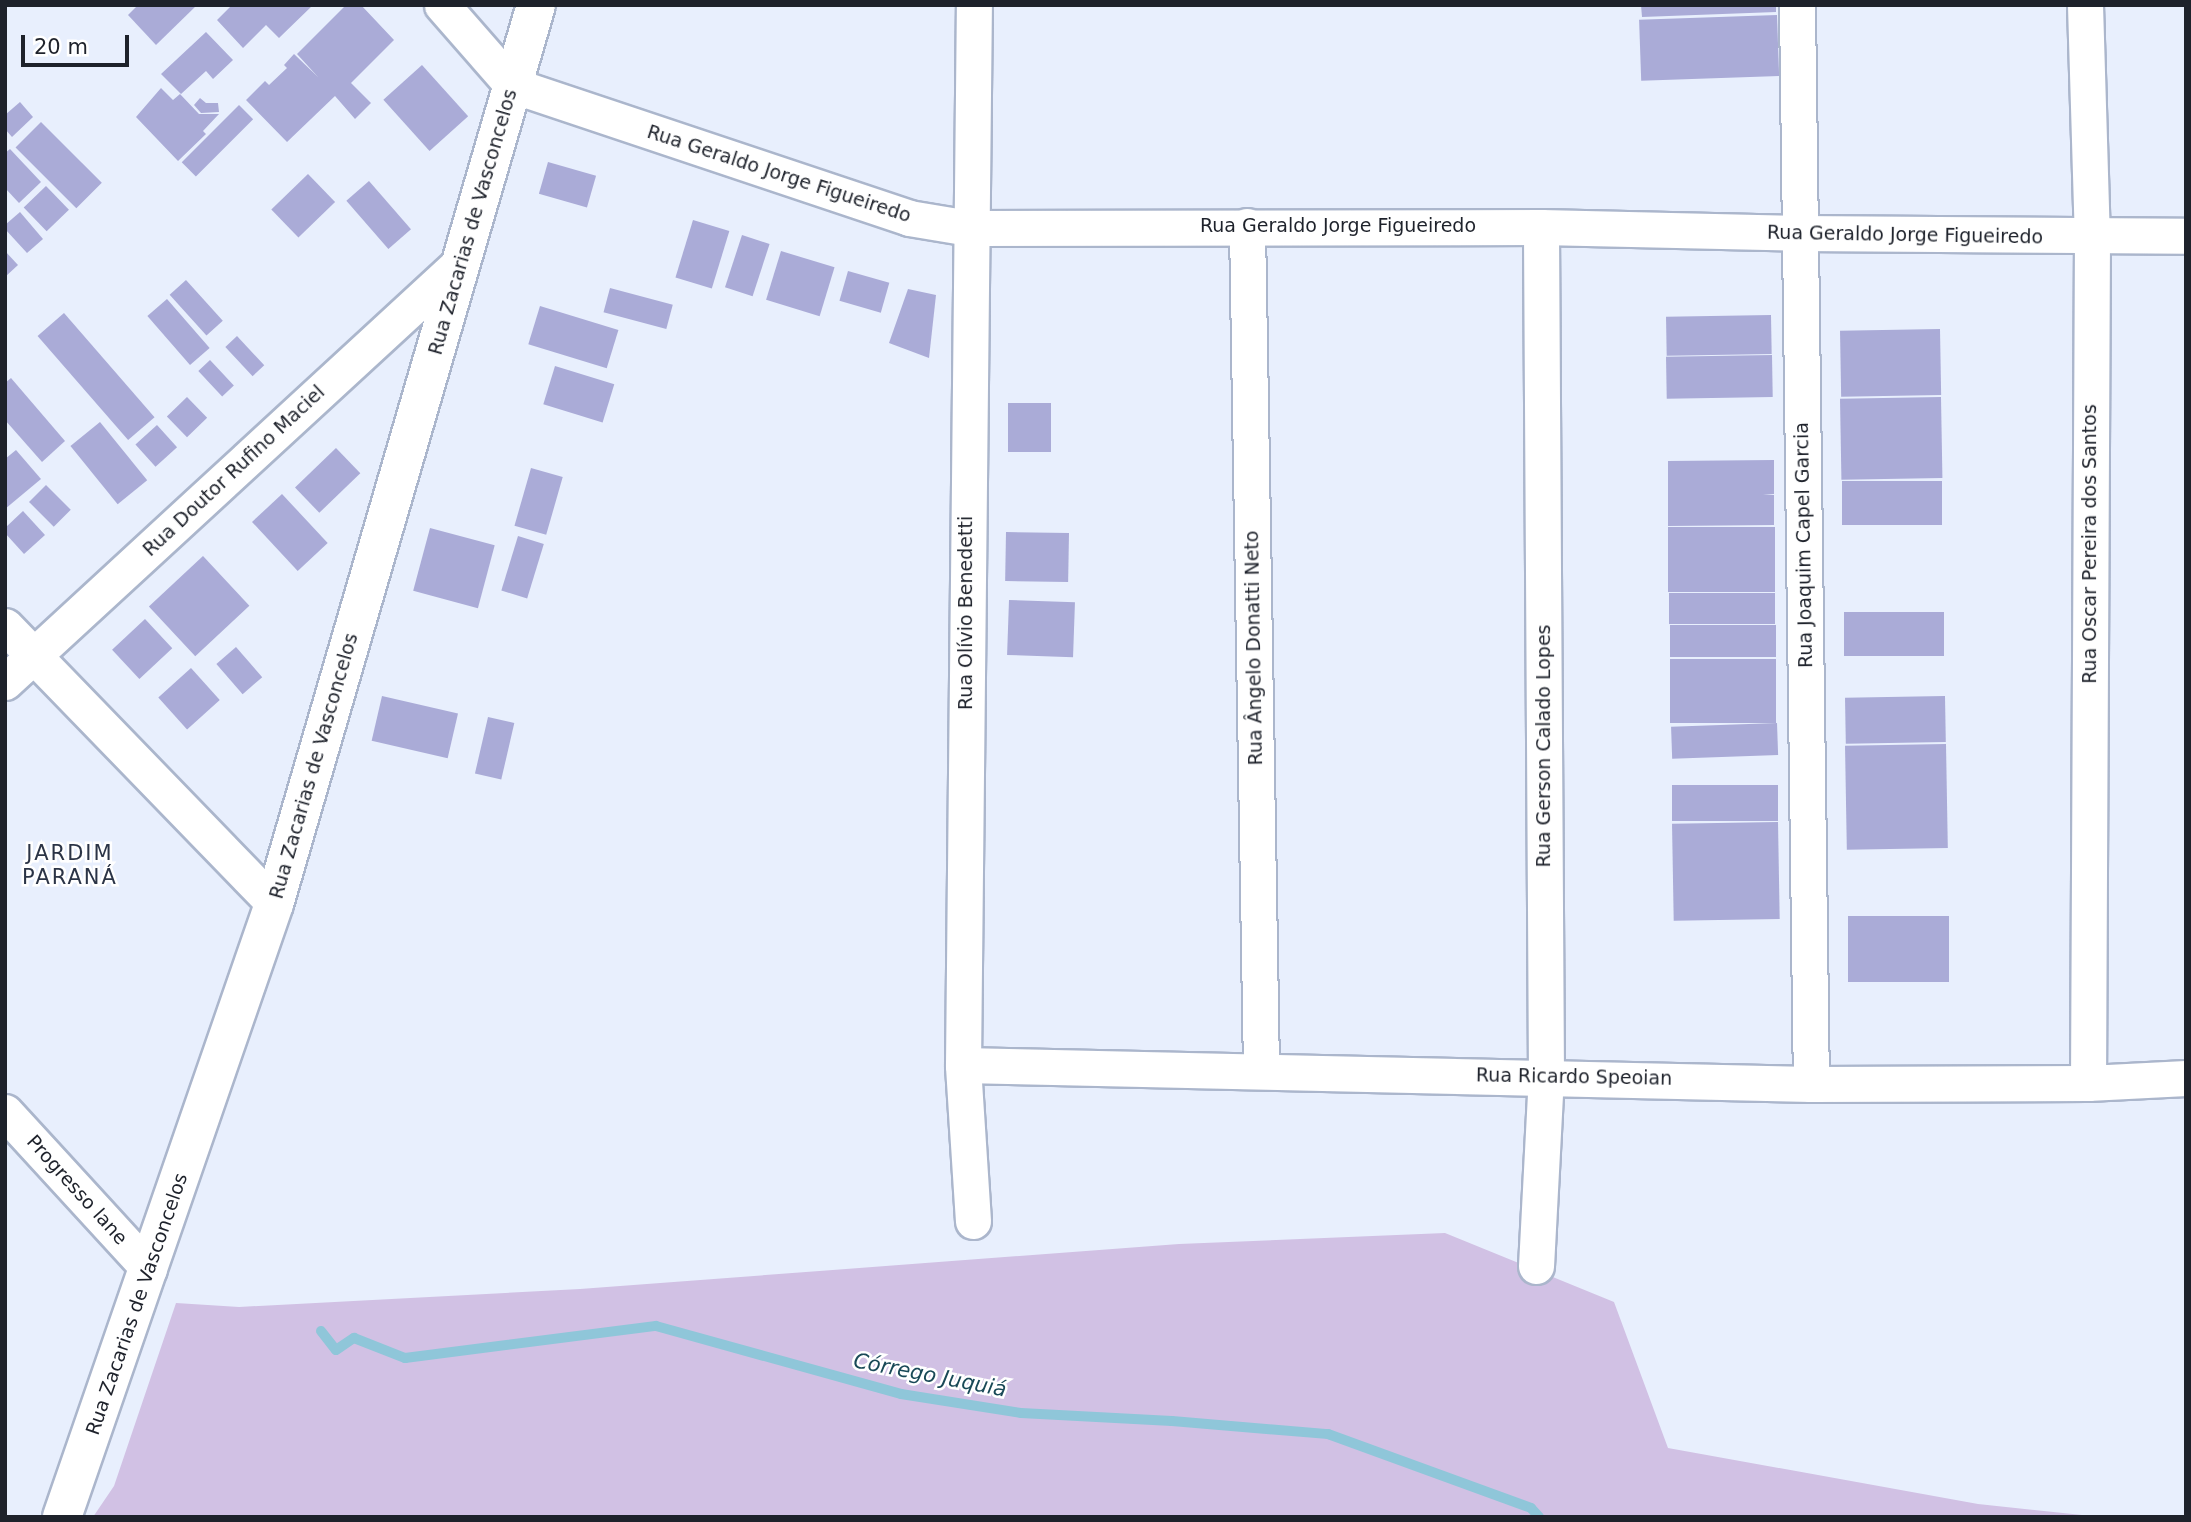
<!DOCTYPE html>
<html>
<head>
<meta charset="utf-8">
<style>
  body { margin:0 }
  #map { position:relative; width:2191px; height:1522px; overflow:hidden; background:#e8effd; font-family:"DejaVu Sans",sans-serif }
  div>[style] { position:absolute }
  .green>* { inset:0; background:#d1c1e4 }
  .stream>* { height:10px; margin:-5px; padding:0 5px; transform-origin:5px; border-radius:5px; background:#8fc6d9 }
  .building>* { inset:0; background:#aaabd7; transform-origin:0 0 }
  .roads { filter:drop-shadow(2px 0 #abb6cc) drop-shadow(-2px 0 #abb6cc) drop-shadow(0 2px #abb6cc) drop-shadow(0 -2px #abb6cc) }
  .street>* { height:35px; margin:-17.5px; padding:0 17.5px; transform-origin:17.5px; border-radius:17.5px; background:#fff }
  .secondary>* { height:38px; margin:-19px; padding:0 19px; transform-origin:19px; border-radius:19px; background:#fff }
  span { translate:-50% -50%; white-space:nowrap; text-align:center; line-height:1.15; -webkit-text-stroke:5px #fff; paint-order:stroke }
  .street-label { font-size:19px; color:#1e222b }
  .neighbourhood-label { font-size:21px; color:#2b3446; letter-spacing:2px }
  .water-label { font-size:21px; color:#194957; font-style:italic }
  .frame { position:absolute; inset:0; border:7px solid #1e222b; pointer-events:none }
  .scale { position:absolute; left:21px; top:35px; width:108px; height:32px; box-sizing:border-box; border:4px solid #1e222b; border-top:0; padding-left:9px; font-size:21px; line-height:24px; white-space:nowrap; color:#1e222b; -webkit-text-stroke:5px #fff; paint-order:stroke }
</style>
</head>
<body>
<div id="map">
  <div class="green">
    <div style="clip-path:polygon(1445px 1233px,1614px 1302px,1668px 1448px,1978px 1504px,2101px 1517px,93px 1517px,114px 1486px,176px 1303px,239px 1307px,580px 1289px,1179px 1244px)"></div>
  </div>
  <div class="stream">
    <div style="left:321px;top:1331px;width:24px;rotate:52deg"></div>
    <div style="left:336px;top:1350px;width:22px;rotate:-34deg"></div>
    <div style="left:354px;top:1338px;width:55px;rotate:21.4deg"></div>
    <div style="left:405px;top:1358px;width:253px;rotate:-7.3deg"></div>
    <div style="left:656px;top:1326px;width:254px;rotate:15.5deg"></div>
    <div style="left:901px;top:1394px;width:121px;rotate:9deg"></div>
    <div style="left:1021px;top:1413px;width:151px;rotate:3deg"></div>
    <div style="left:1172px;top:1421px;width:157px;rotate:4.8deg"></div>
    <div style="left:1328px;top:1434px;width:216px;rotate:20deg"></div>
    <div style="left:1531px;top:1508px;width:12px;rotate:48deg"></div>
  </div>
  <div class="building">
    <div style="clip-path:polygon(138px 5px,197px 5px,156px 45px,128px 15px)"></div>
    <div style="clip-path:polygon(232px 5px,313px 5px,279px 38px,266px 25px,243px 48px,217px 20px)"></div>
    <div style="clip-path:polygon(346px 5px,361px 5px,394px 40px,351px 83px,371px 103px,355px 119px,335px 96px,287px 142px,246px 100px,265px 81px,269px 85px,287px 68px,284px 65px,294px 54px,318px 77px,297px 54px)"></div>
    <div style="clip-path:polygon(1641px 5px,1776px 5px,1776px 12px,1642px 17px)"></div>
    <div style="left:1777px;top:15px;width:61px;height:138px;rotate:88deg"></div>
    <div style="clip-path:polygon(206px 32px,233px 60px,213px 79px,206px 71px,181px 94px,161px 74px)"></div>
    <div style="left:422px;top:65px;width:69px;height:52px;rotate:48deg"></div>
    <div style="clip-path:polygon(161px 88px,173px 100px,180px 94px,199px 114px,219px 114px,203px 131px,206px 134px,178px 161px,136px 117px)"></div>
    <div style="clip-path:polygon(200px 98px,206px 103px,218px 103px,219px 112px,201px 113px,194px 105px)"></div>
    <div style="clip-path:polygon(20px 102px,33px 117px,12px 137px,5px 129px,5px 115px)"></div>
    <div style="left:239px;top:105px;width:20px;height:81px;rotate:45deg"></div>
    <div style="left:41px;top:122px;width:86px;height:36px;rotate:45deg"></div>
    <div style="clip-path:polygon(10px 149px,41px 182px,19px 203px,5px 188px,5px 153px)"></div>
    <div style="left:548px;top:162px;width:50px;height:33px;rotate:16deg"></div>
    <div style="left:308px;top:174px;width:39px;height:51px;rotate:46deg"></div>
    <div style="left:369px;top:181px;width:64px;height:30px;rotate:49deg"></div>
    <div style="left:46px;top:186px;width:33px;height:31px;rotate:46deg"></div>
    <div style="clip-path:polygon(20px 212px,43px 239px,27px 253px,5px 229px,5px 225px)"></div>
    <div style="left:693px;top:220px;width:38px;height:60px;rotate:17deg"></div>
    <div style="left:742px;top:235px;width:29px;height:55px;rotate:18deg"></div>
    <div style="clip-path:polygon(5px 251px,18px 265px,5px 277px)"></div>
    <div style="left:781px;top:251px;width:56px;height:51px;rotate:17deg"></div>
    <div style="left:848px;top:271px;width:43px;height:31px;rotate:16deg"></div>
    <div style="left:186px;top:280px;width:55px;height:22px;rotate:48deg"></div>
    <div style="left:610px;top:288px;width:65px;height:25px;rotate:15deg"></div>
    <div style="clip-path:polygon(908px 289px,936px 295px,929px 358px,889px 343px)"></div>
    <div style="left:167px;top:299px;width:65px;height:26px;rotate:49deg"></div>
    <div style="left:540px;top:306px;width:82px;height:40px;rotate:17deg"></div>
    <div style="left:64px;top:313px;width:138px;height:35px;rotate:49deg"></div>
    <div style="left:1771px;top:315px;width:39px;height:105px;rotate:89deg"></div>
    <div style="left:1940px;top:329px;width:66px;height:100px;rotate:89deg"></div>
    <div style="left:237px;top:336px;width:40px;height:16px;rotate:47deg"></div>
    <div style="left:1772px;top:355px;width:42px;height:106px;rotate:89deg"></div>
    <div style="left:210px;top:360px;width:35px;height:16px;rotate:47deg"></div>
    <div style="left:555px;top:366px;width:62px;height:40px;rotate:17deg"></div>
    <div style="clip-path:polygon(11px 378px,65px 441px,42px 462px,5px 420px,5px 383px)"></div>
    <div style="left:187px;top:397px;width:29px;height:28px;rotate:46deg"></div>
    <div style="left:1941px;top:397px;width:81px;height:101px;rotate:89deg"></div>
    <div style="left:1008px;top:403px;width:43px;height:49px"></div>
    <div style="left:100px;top:422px;width:75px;height:38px;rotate:51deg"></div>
    <div style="left:157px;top:425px;width:30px;height:29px;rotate:48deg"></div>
    <div style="left:336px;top:448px;width:35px;height:57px;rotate:46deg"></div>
    <div style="clip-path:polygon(16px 450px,41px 479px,5px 509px,5px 459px)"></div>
    <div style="clip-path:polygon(1774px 460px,1774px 494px,1763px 495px,1774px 495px,1774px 525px,1668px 526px,1668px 461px)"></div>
    <div style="left:531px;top:468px;width:33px;height:60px;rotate:16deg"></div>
    <div style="left:1942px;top:481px;width:44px;height:100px;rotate:90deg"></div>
    <div style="left:46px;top:485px;width:35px;height:24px;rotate:45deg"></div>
    <div style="left:282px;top:494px;width:67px;height:41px;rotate:47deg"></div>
    <div style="clip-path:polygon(23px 511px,45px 535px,24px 554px,5px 533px,5px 528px)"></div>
    <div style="left:1775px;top:527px;width:65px;height:107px;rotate:90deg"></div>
    <div style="left:430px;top:528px;width:67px;height:65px;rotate:15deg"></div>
    <div style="left:1006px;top:532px;width:63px;height:49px;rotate:1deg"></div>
    <div style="left:518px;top:536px;width:27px;height:57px;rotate:17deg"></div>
    <div style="left:203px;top:556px;width:68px;height:74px;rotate:47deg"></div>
    <div style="left:1775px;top:593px;width:31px;height:106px;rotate:90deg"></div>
    <div style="left:1009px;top:600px;width:66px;height:55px;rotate:2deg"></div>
    <div style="left:1944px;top:612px;width:44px;height:100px;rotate:90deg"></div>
    <div style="left:145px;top:619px;width:40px;height:45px;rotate:47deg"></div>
    <div style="left:1776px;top:625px;width:32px;height:106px;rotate:90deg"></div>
    <div style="left:236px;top:647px;width:40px;height:26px;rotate:49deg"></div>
    <div style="left:1670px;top:659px;width:106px;height:64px"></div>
    <div style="left:191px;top:668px;width:43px;height:44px;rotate:48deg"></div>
    <div style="left:382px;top:696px;width:78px;height:46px;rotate:13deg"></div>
    <div style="left:1945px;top:696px;width:46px;height:100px;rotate:89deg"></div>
    <div style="left:488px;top:717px;width:27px;height:58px;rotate:13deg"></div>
    <div style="left:1777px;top:723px;width:32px;height:106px;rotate:88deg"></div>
    <div style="left:1946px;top:744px;width:104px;height:101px;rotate:89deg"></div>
    <div style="left:1778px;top:785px;width:36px;height:106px;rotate:90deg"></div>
    <div style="left:1778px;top:822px;width:97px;height:106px;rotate:89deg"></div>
    <div style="left:1949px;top:916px;width:66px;height:101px;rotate:90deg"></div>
  </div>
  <div class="roads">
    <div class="street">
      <div style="left:442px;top:5px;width:106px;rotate:48.8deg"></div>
      <div style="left:512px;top:85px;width:419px;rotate:18.5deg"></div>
      <div style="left:909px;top:218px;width:61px;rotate:9.5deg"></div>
      <div style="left:969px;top:228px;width:572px;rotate:-0.1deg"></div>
      <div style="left:1541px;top:227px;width:259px;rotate:1.3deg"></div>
      <div style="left:1800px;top:233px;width:386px;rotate:0.4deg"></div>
      <div style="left:1797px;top:5px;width:1079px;rotate:89.26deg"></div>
      <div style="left:2085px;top:5px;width:232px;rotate:88.3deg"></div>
      <div style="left:2092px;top:237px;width:846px;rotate:90.27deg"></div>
      <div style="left:1247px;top:226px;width:845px;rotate:89.05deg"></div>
      <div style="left:5px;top:626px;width:387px;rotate:45.9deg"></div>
      <div style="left:5px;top:682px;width:621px;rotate:-42.65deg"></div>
      <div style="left:963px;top:1065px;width:848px;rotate:1.28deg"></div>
      <div style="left:1811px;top:1084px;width:277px;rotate:-0.2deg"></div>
      <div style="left:2088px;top:1083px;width:98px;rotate:-2.9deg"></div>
      <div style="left:5px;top:1112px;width:213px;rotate:47.5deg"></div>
      <div style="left:973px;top:1221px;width:156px;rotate:-93.7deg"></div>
      <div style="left:963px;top:1065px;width:1060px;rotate:-89.41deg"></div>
      <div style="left:1536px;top:1266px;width:190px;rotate:-87deg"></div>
      <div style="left:1546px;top:1076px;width:849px;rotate:-90.34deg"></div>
    </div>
    <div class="secondary">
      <div style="left:62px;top:1517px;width:649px;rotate:-70.92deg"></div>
      <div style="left:274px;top:904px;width:936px;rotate:-73.75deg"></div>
    </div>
  </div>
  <div class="street-label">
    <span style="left:779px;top:174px;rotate:18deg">Rua Geraldo Jorge Figueiredo</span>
    <span style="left:473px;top:222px;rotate:-74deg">Rua Zacarias de Vasconcelos</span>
    <span style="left:1338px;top:226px">Rua Geraldo Jorge Figueiredo</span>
    <span style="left:1905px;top:235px;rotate:1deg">Rua Geraldo Jorge Figueiredo</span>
    <span style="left:234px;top:471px;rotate:-43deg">Rua Doutor Rufino Maciel</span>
    <span style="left:2090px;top:544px;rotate:-90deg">Rua Oscar Pereira dos Santos</span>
    <span style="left:1804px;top:545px;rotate:-91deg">Rua Joaquim Capel Garcia</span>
    <span style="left:966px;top:613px;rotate:-90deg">Rua Olívio Benedetti</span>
    <span style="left:1254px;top:648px;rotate:-91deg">Rua Ângelo Donatti Neto</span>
    <span style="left:1544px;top:746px;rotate:-90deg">Rua Gerson Calado Lopes</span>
    <span style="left:314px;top:766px;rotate:-74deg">Rua Zacarias de Vasconcelos</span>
    <span style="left:1574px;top:1077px;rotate:1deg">Rua Ricardo Speoian</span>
    <span style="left:77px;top:1190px;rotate:48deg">Progresso lane</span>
    <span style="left:137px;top:1304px;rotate:-71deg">Rua Zacarias de Vasconcelos</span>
  </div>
  <div class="neighbourhood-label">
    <span style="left:70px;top:865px">JARDIM<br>PARANÁ</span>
  </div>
  <div class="water-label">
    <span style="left:930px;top:1375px;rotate:11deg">Córrego Juquiá</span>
  </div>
  <div class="frame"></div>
  <div class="scale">20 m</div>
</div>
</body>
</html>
